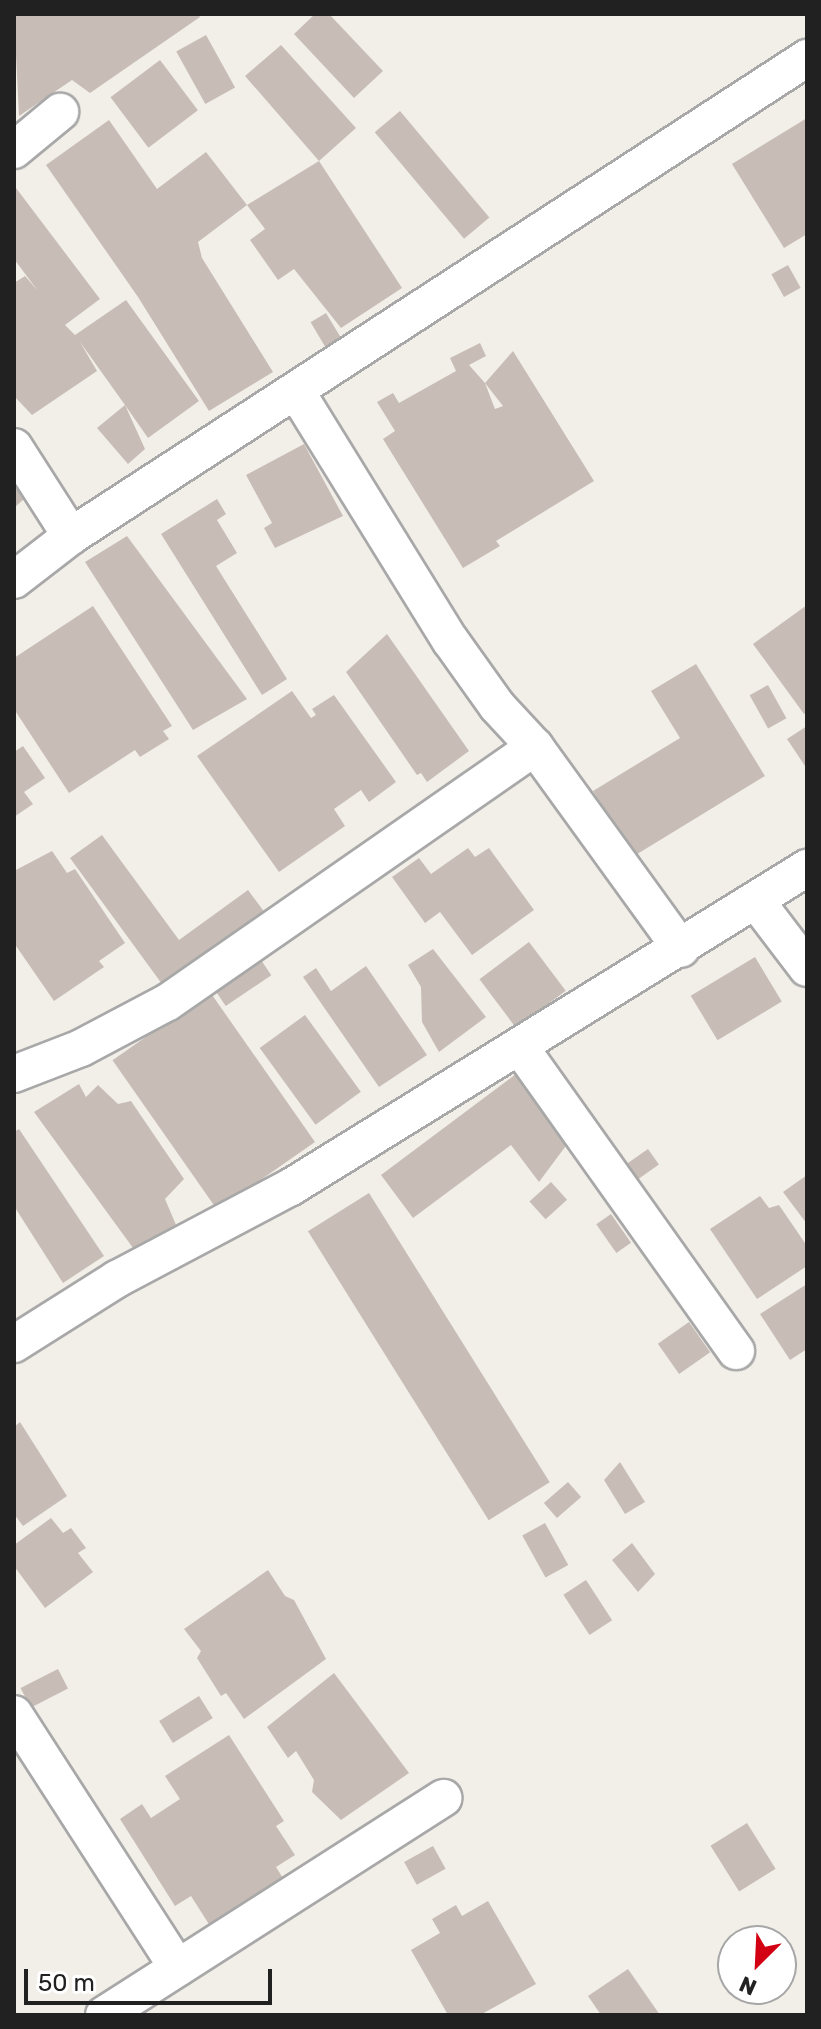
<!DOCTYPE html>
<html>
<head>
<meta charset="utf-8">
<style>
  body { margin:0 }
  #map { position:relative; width:821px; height:2029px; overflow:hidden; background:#f2eee8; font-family:Rubik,sans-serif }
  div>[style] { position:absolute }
  .building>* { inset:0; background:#c7bdb6; transform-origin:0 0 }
  .roads { filter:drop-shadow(2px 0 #a8a8a8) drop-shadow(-2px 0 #a8a8a8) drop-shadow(0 2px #a8a8a8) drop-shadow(0 -2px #a8a8a8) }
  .minor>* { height:36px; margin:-18px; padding:0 18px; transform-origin:18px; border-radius:18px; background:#fff }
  span { translate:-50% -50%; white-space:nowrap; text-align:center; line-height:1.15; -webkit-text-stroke:8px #fff; paint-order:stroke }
  .frame { position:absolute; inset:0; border:16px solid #212121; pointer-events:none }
  .north { position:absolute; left:717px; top:1925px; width:80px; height:80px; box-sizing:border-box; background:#fff; border:2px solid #a6a6a6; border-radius:50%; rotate:204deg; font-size:22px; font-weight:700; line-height:32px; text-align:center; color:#212121 }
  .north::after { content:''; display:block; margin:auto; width:28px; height:36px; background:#d20012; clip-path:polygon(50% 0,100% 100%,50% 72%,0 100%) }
  .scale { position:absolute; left:24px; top:1969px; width:248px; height:36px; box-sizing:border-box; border:4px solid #212121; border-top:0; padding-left:10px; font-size:24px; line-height:28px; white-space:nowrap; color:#212121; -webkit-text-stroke:6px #fff; paint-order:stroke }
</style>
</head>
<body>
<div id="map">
  <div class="building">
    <div style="clip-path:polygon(14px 14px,198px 14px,200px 17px,90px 93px,72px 80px,19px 116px)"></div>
    <div style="clip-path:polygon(315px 14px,329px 14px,383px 71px,354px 98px,294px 34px)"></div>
    <div style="left:206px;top:35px;width:60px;height:34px;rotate:61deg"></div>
    <div style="clip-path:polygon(281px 45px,356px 128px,319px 161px,402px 288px,341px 328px,294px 269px,278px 280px,250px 240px,265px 229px,247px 205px,198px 242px,202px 258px,273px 372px,209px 411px,138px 297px,46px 165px,109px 120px,157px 189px,206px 152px,247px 205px,319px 161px,245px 76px)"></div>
    <div style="left:160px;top:60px;width:63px;height:62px;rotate:53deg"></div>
    <div style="left:400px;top:111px;width:139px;height:33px;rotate:50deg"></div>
    <div style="clip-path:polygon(807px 118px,807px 234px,784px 248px,732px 164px)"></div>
    <div style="clip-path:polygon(16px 188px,100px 299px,65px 325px,75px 335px,126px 300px,199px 401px,148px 438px,125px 405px,145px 449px,128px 464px,97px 428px,125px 405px,80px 342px,97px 371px,32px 415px,14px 396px,14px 283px,25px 276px,38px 291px,14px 259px)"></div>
    <div style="left:788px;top:265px;width:26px;height:19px;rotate:61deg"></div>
    <div style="left:326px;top:313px;width:29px;height:18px;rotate:59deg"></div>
    <div style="clip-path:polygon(480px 343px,486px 356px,469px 365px,485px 383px,495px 409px,503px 406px,485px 383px,513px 351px,594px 481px,496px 541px,500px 546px,463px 568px,383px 439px,395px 431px,377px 402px,393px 393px,399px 403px,456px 371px,450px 358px)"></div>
    <div style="clip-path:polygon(304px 444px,343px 516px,275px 548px,264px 528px,272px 523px,246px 475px)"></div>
    <div style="clip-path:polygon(14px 487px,25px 498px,14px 508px)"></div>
    <div style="clip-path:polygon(217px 499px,226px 514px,217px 520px,237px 553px,216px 566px,287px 679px,262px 695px,161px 534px)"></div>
    <div style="clip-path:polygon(127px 536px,247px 699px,193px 730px,85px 562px)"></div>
    <div style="clip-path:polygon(807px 605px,807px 712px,804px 714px,753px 644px)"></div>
    <div style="clip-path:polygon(93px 606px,172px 726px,163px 731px,169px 739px,140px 757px,135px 750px,69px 793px,14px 709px,14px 658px)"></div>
    <div style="clip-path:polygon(387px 634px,469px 751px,427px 782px,421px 773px,417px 775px,346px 672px)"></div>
    <div style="clip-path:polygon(696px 664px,765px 776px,634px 856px,593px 791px,680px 738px,651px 691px)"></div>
    <div style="left:768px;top:685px;width:38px;height:21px;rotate:61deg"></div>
    <div style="clip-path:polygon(292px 691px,311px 718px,316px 715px,312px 709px,334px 695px,396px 782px,369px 802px,361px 790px,334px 809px,345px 826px,279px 872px,197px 756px)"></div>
    <div style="clip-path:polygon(807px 726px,807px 769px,787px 739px)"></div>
    <div style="clip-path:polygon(23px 746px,45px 778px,24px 792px,33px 804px,14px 817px,14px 752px)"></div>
    <div style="clip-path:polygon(102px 835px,179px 940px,248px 890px,271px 921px,170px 995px,70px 858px)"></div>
    <div style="clip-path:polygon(468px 848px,475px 857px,489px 848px,534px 910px,472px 955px,440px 912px,425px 923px,392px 877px,419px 858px,431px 874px)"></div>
    <div style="clip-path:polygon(52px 851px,67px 873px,75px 869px,125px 943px,99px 961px,104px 967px,54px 1001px,14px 943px,14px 871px)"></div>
    <div style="left:529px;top:942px;width:61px;height:62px;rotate:53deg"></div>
    <div style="clip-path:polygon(433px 949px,486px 1017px,439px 1052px,422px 1022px,421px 987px,408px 965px)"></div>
    <div style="left:259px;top:957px;width:22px;height:55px;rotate:56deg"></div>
    <div style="left:755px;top:957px;width:52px;height:75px;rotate:59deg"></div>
    <div style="clip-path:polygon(366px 966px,427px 1055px,379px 1087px,303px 977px,316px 968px,331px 991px)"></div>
    <div style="left:210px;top:992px;width:183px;height:119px;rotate:55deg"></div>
    <div style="left:305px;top:1015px;width:95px;height:56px;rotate:54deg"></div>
    <div style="clip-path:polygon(520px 1071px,571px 1139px,539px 1182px,511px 1145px,413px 1218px,381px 1175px)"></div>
    <div style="clip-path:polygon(79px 1084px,86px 1097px,98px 1085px,118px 1104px,131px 1101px,184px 1179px,165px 1199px,179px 1232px,133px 1248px,34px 1112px)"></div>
    <div style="clip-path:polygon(19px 1129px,104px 1256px,63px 1283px,14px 1206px,14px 1132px)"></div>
    <div style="left:648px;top:1149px;width:19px;height:32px;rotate:55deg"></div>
    <div style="clip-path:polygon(807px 1175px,807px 1224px,783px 1192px)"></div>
    <div style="left:551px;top:1182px;width:24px;height:29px;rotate:48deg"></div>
    <div style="left:369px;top:1193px;width:341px;height:72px;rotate:58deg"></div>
    <div style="clip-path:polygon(760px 1196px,769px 1208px,779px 1205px,807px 1246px,807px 1266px,757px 1299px,710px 1229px)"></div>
    <div style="left:611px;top:1214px;width:35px;height:18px;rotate:55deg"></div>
    <div style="clip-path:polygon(807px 1284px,807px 1349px,790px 1360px,760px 1314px)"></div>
    <div style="left:689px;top:1322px;width:37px;height:38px;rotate:55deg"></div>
    <div style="clip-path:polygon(20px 1422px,67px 1496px,23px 1526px,14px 1514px,14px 1427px)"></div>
    <div style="clip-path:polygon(620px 1462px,645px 1502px,625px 1514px,604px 1480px)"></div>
    <div style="left:568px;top:1482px;width:20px;height:32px;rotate:49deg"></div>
    <div style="clip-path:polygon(51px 1518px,63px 1533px,71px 1528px,86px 1548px,78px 1553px,93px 1572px,45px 1608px,14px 1566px,14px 1545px)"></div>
    <div style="left:545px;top:1523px;width:48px;height:26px;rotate:61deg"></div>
    <div style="clip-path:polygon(632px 1543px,655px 1574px,638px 1592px,612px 1560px)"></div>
    <div style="clip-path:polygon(268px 1570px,285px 1596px,294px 1600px,326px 1659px,244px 1719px,226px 1693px,221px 1696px,197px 1658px,201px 1651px,184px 1629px)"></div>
    <div style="left:586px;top:1580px;width:48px;height:27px;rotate:57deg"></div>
    <div style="left:58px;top:1669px;width:22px;height:42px;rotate:63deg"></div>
    <div style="clip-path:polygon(334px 1673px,409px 1773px,341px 1820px,312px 1792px,314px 1780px,296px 1751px,288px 1758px,267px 1727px)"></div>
    <div style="left:199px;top:1696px;width:26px;height:47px;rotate:58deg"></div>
    <div style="clip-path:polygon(229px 1735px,284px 1821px,276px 1826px,295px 1855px,276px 1867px,286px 1883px,212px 1929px,191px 1896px,175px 1906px,120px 1819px,142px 1804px,151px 1818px,180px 1799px,165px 1776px)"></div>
    <div style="left:747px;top:1823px;width:54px;height:43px;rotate:58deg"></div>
    <div style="left:433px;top:1846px;width:26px;height:33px;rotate:61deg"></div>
    <div style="clip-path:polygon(488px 1901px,536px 1984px,480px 2015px,448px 2015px,411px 1950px,440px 1933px,432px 1919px,456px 1905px,462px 1916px)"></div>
    <div style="clip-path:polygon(628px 1969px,660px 2015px,601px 2015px,588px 1996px)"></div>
  </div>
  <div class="roads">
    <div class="minor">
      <div style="left:14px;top:150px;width:60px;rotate:-39.6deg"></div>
      <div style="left:296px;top:391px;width:293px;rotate:58.3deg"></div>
      <div style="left:450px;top:640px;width:81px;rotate:54.5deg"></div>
      <div style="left:497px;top:706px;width:56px;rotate:47.2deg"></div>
      <div style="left:535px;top:747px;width:249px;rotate:54.1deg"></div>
      <div style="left:14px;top:447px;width:106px;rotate:57.4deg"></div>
      <div style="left:14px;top:580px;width:72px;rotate:-37.7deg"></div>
      <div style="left:71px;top:536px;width:878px;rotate:-33deg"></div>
      <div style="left:756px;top:901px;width:84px;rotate:52.7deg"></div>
      <div style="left:520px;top:1047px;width:373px;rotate:54.6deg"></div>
      <div style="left:14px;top:1074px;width:72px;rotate:-21.2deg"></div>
      <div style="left:81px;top:1048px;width:98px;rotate:-27.9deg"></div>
      <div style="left:168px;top:1002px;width:447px;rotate:-34.8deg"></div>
      <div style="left:14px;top:1344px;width:122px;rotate:-32.3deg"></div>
      <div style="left:117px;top:1279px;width:197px;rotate:-27.9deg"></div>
      <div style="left:291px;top:1187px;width:607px;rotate:-31.73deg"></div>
      <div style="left:14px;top:1714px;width:302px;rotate:57.2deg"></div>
      <div style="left:104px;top:2015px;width:403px;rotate:-32.6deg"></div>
    </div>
  </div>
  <div class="frame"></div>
  <div class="north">N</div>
  <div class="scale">50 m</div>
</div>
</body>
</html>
